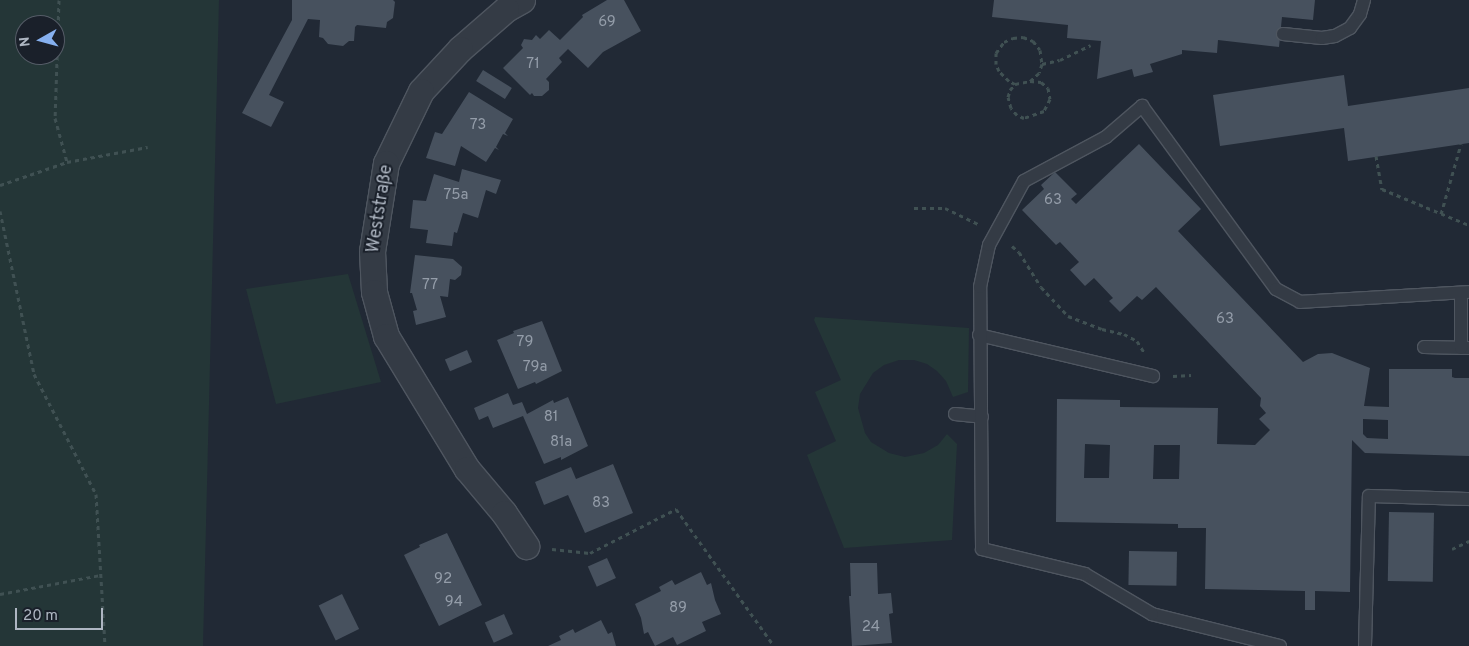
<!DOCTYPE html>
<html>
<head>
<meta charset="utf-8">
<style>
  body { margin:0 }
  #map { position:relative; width:1469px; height:646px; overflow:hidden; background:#212935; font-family:Overpass,sans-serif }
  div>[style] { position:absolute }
  .green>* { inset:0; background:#243637 }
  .building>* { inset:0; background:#47515e; transform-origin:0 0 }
  .path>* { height:3px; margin-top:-1.5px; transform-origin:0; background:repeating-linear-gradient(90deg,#405153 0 4px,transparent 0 8px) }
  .roads { filter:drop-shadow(1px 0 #4f5660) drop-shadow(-1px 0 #4f5660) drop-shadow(0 1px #4f5660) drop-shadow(0 -1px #4f5660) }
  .lane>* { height:12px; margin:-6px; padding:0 6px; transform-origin:6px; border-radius:6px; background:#343b45 }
  .street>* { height:25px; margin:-12.5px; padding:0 12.5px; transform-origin:12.5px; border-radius:12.5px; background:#343b45 }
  span { translate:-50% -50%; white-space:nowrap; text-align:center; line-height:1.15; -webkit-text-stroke:4px #1a202a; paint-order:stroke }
  .number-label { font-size:15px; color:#949da9 }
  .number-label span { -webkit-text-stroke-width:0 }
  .street-label { font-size:18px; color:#aeb6c2 }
  .north { position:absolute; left:15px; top:15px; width:50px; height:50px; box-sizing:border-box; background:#1a202a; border:1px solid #555c67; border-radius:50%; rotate:263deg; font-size:14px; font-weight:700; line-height:20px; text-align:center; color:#aeb6c2 }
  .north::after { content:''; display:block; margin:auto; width:18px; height:22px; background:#86b0ef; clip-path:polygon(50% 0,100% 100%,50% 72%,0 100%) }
  .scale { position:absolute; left:15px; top:608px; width:88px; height:22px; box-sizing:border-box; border:2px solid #aeb6c2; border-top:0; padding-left:6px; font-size:15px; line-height:18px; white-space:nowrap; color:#aeb6c2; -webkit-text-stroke:4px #1a202a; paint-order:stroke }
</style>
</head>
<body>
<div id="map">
  <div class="green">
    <div style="clip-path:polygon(evenodd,0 0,219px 0,203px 646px,0 646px,0 0,25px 25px,55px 25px,55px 55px,25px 55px,25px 25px)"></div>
    <div style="clip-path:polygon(348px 274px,381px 382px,276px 404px,246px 289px)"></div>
    <div style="clip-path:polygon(815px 317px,969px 328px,968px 392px,953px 397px,946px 381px,937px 371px,927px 364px,914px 360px,899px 360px,884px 365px,873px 373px,860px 394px,858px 408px,865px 433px,871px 442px,889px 453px,905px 457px,924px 453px,938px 445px,947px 434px,957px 444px,952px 540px,844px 548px,807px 455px,836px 441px,815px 392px,841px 380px,814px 320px)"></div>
  </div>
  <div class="building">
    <div style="clip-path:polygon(292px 0,393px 0,395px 2px,393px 18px,387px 22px,386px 28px,357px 25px,355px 27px,354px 41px,349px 41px,343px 46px,328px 44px,323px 38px,319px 37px,320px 20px,308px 19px,269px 95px,284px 102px,271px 127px,242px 113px,292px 20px)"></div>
    <div style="clip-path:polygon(607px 0,624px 0,641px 31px,603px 52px,588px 68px,568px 49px,559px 58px,562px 62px,546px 79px,549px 82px,549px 90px,542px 96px,534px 96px,532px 93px,530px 95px,503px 68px,523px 48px,521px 45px,524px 39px,532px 40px,536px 35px,540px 39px,549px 30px,560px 40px,583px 17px,582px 15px)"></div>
    <div style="clip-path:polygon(994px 0,1315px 0,1313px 20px,1282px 17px,1279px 47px,1218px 40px,1217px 53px,1182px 50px,1182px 54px,1150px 64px,1153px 72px,1134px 77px,1132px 69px,1097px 79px,1101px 41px,1067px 38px,1068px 25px,992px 17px)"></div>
    <div style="left:483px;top:70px;width:34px;height:13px;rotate:32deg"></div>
    <div style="clip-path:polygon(1344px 75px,1348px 106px,1469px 88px,1469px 143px,1348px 161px,1344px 128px,1220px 146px,1213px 95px)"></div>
    <div style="clip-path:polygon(469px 92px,513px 119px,505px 133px,508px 136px,503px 134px,496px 147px,499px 150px,495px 148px,486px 162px,461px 146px,455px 166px,426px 158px,435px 132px,442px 134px)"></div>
    <div style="clip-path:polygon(evenodd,1139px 144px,1201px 209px,1178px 231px,1303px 362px,1318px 354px,1332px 353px,1370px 368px,1364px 406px,1389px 407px,1389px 369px,1452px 369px,1452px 377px,1455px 378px,1469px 378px,1469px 456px,1365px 453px,1352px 440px,1350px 592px,1315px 591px,1315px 610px,1305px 610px,1305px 591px,1205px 589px,1206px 528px,1178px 528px,1178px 524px,1056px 522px,1057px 399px,1120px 400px,1120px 407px,1218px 408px,1217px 444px,1255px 445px,1270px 430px,1259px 419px,1266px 413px,1260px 406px,1261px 398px,1156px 287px,1142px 300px,1137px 296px,1120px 312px,1109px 301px,1113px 298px,1094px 278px,1085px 286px,1070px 270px,1079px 262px,1060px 242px,1056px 245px,1022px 210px,1044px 189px,1041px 185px,1055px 172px,1077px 194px,1071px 199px,1076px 204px,1139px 144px,1363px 419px,1388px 420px,1388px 439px,1367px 438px,1363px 434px,1363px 419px,1139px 144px,1085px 444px,1110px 445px,1109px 478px,1084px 478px,1085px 444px,1139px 144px,1154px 445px,1180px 445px,1179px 479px,1153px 479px,1154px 445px)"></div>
    <div style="clip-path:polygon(462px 169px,501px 180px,496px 194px,486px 190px,478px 218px,463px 213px,457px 233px,454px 232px,452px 246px,426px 243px,428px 230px,410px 228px,413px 200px,426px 201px,434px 174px,459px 182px)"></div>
    <div style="clip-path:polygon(415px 255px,453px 259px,462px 267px,461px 275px,455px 280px,450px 279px,448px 297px,440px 296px,446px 317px,416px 325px,413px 311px,417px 310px,412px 293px,410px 293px)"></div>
    <div style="clip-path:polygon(542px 321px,562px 371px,536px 384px,535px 382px,518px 389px,497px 340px,514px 333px,513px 331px)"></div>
    <div style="left:467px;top:350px;width:13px;height:24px;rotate:67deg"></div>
    <div style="clip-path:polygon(508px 393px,513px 405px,522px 402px,527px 414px,553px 400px,554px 403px,568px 397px,588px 446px,561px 460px,561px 457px,544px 464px,523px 416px,493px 428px,488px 416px,479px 420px,474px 408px)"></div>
    <div style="clip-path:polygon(613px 464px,633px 513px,585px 533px,568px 495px,544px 505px,535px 482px,571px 467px,576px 479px)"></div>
    <div style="left:1389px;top:512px;width:45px;height:69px;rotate:1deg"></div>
    <div style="clip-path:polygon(447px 533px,482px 605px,439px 626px,404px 555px,420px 547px,419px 545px)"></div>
    <div style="left:1129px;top:551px;width:48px;height:34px;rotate:1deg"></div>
    <div style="left:607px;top:558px;width:22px;height:21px;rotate:66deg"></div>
    <div style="clip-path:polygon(850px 563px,877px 563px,878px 594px,891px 593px,893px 613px,889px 614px,892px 643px,852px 646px,849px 596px,851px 596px)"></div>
    <div style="clip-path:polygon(701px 572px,707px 585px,711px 583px,715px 600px,721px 614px,702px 622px,706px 631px,677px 645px,673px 637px,655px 646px,648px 632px,644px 634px,641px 618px,635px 604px,661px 591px,659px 587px,672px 580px,675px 585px)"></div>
    <div style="left:342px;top:594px;width:39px;height:26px;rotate:64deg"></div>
    <div style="left:504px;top:614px;width:22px;height:21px;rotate:66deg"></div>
    <div style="clip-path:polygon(601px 620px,608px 634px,612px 632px,616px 646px,548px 646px,561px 640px,559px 636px,573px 629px,575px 633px)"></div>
  </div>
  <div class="path">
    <div style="left:59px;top:0;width:118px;rotate:91.9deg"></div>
    <div style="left:55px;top:118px;width:46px;rotate:74.7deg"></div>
    <div style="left:1042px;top:64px;width:18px;rotate:-13deg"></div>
    <div style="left:1060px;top:60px;width:34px;rotate:-26deg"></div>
    <div style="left:1030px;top:81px;width:11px;rotate:5deg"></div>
    <div style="left:1041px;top:82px;width:9px;rotate:41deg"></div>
    <div style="left:1048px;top:88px;width:11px;rotate:80deg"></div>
    <div style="left:1050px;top:99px;width:13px;rotate:117deg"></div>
    <div style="left:1044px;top:111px;width:21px;rotate:161deg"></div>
    <div style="left:1024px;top:118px;width:8px;rotate:-157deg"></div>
    <div style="left:1017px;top:115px;width:9px;rotate:-131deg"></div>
    <div style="left:1011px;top:108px;width:11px;rotate:-105deg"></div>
    <div style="left:1008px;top:97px;width:7px;rotate:-74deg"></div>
    <div style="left:1010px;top:90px;width:8px;rotate:-50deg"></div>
    <div style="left:1015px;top:84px;width:15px;rotate:-11deg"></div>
    <div style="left:1015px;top:84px;width:7px;rotate:-153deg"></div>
    <div style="left:1009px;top:81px;width:14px;rotate:-135deg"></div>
    <div style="left:999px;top:71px;width:8px;rotate:-113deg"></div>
    <div style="left:996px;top:64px;width:11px;rotate:-90deg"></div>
    <div style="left:996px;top:53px;width:14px;rotate:-54deg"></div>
    <div style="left:1004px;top:42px;width:10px;rotate:-24deg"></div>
    <div style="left:1013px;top:38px;width:10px;rotate:-6deg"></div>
    <div style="left:1023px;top:37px;width:11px;rotate:22deg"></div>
    <div style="left:1033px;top:41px;width:11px;rotate:52deg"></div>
    <div style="left:1040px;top:50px;width:14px;rotate:82deg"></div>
    <div style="left:1042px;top:64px;width:9px;rotate:108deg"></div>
    <div style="left:1039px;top:73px;width:12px;rotate:138deg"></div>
    <div style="left:1376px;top:156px;width:34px;rotate:80deg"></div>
    <div style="left:1382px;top:189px;width:94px;rotate:22.5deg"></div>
    <div style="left:0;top:185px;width:71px;rotate:-18.9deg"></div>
    <div style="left:67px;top:162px;width:82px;rotate:-10.5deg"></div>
    <div style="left:914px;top:208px;width:31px"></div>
    <div style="left:945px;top:208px;width:37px;rotate:26deg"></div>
    <div style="left:0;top:211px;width:167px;rotate:78.2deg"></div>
    <div style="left:34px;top:374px;width:135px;rotate:62.7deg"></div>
    <div style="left:96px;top:494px;width:152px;rotate:86.6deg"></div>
    <div style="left:1441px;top:214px;width:73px;rotate:-74.1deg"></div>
    <div style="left:1012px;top:246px;width:9px;rotate:41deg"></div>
    <div style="left:1019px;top:252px;width:41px;rotate:57.8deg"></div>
    <div style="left:1041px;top:287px;width:40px;rotate:47deg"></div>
    <div style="left:1068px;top:316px;width:36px;rotate:21deg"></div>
    <div style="left:1102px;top:329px;width:23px;rotate:13deg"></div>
    <div style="left:1124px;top:334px;width:15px;rotate:28deg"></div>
    <div style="left:1137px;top:341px;width:13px;rotate:58deg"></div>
    <div style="left:1173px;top:376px;width:18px;rotate:-3deg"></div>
    <div style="left:552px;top:549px;width:38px;rotate:6deg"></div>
    <div style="left:590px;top:553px;width:97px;rotate:-27.1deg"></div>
    <div style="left:676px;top:509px;width:168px;rotate:54.4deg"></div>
    <div style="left:1452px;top:549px;width:19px;rotate:-25deg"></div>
    <div style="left:0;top:594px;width:103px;rotate:-10.7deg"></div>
  </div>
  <div class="roads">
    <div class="lane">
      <div style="left:1283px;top:34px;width:39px;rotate:6deg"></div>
      <div style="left:1322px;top:38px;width:13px;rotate:-9deg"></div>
      <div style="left:1335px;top:36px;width:17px;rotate:-28deg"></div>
      <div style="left:1350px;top:28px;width:17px;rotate:-54deg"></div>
      <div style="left:1360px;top:14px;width:15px;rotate:-74deg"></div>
      <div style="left:979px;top:335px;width:179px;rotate:13.3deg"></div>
      <div style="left:1424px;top:347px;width:45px;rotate:1.3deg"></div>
      <div style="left:1461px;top:348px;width:55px;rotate:-90deg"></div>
      <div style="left:955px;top:414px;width:27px;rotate:6deg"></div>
      <div style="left:1280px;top:646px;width:132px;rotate:-166deg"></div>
      <div style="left:1152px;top:614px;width:78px;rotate:-149.2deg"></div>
      <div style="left:1085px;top:574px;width:106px;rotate:-166.4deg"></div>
      <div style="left:982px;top:549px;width:262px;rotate:-90.4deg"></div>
      <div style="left:980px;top:287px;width:43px;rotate:-77.9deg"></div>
      <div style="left:989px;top:245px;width:73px;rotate:-61.3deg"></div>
      <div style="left:1024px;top:181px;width:93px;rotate:-28.2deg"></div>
      <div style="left:1106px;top:137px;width:48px;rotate:-40.7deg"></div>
      <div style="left:1142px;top:106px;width:227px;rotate:53.8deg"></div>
      <div style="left:1276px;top:289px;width:27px;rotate:28deg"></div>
      <div style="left:1300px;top:302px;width:169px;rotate:-3.4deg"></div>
      <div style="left:1365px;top:646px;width:150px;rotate:-88.5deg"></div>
      <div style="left:1369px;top:496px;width:100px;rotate:1.7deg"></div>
    </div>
    <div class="street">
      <div style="left:522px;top:0;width:18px;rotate:151deg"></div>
      <div style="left:506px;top:9px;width:61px;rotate:139deg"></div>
      <div style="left:460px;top:49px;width:57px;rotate:132.9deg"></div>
      <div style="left:421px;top:91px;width:80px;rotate:115.9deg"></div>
      <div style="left:386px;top:163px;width:89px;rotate:99deg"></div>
      <div style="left:372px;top:251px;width:41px;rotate:87.2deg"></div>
      <div style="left:374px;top:292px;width:46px;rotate:74.7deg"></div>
      <div style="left:386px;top:336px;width:156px;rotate:58.7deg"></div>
      <div style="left:467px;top:469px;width:57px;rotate:49.9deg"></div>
      <div style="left:504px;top:513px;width:40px;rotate:56deg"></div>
    </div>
  </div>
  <div class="number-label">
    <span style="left:607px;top:23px">69</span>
    <span style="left:533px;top:65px">71</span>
    <span style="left:478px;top:126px">73</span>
    <span style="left:456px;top:196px">75a</span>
    <span style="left:1053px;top:201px">63</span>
    <span style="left:430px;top:286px">77</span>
    <span style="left:1225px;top:320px">63</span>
    <span style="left:525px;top:343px">79</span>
    <span style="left:535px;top:368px">79a</span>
    <span style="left:551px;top:418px">81</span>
    <span style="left:561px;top:443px">81a</span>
    <span style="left:601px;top:504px">83</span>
    <span style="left:443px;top:580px">92</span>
    <span style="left:454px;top:603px">94</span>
    <span style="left:678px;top:609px">89</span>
    <span style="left:871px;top:628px">24</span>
  </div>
  <div class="street-label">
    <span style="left:381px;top:209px;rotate:-81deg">Weststraße</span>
  </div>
  <div class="north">N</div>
  <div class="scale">20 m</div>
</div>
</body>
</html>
